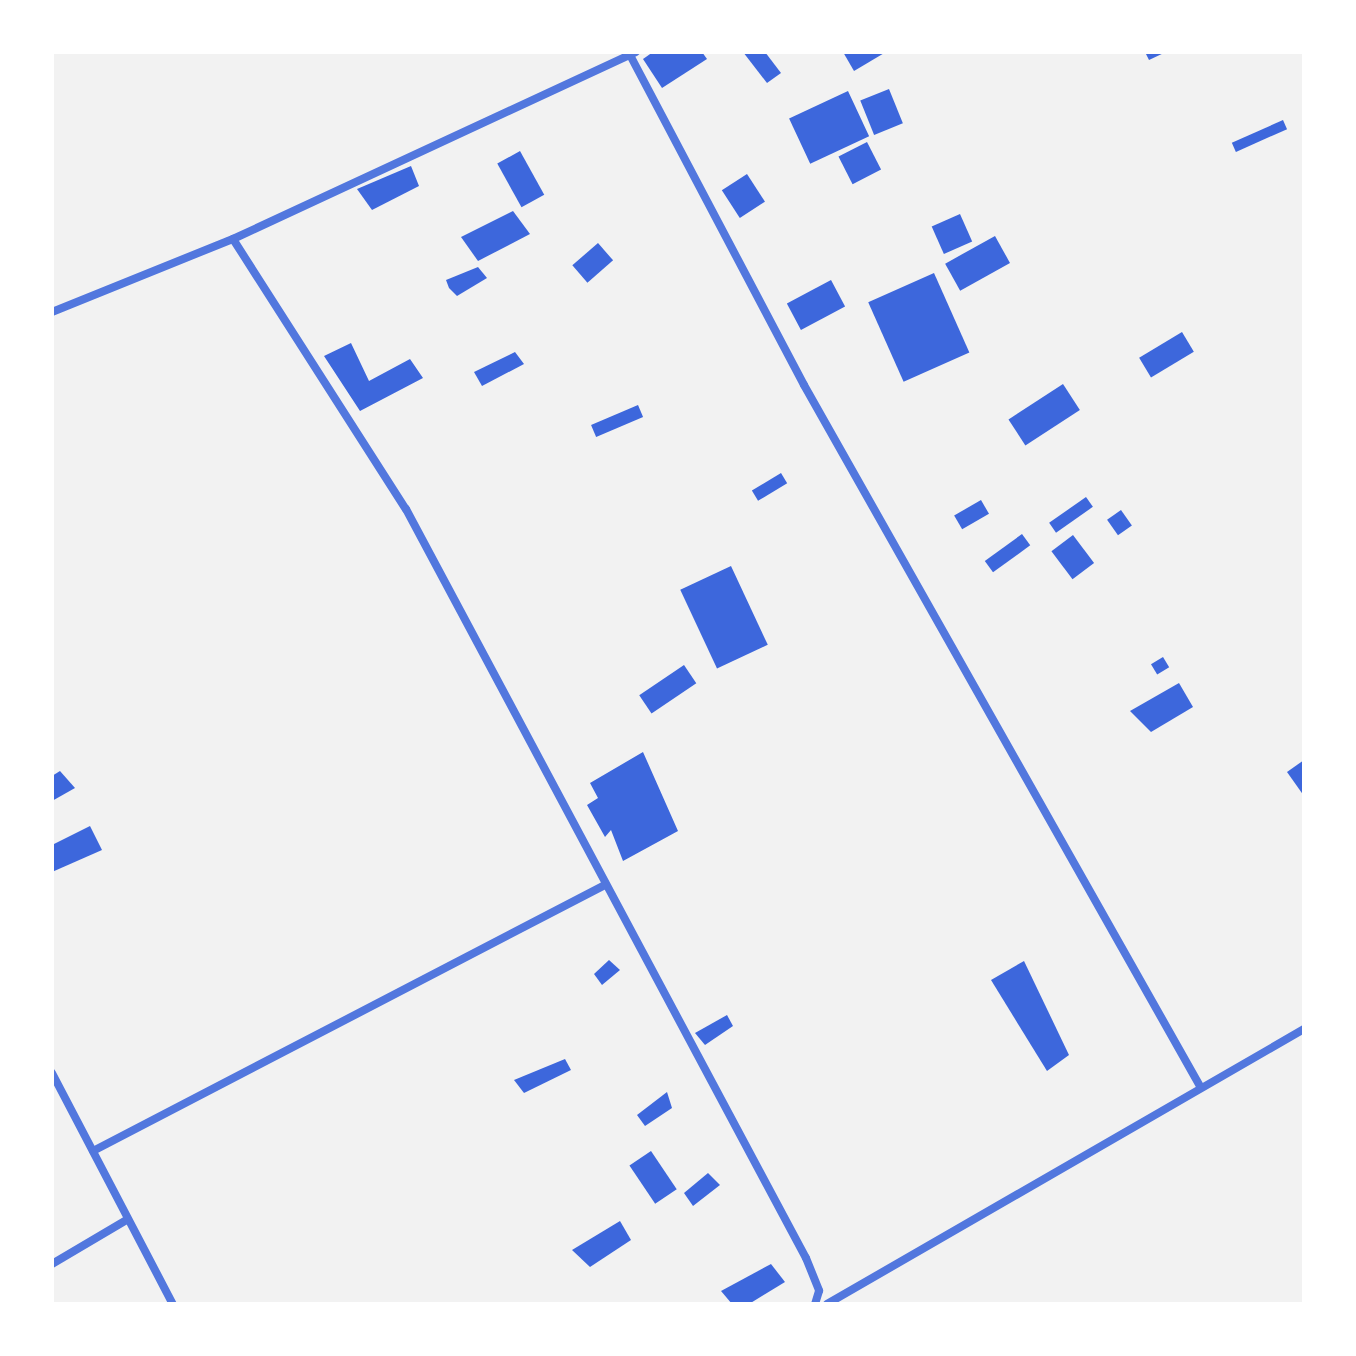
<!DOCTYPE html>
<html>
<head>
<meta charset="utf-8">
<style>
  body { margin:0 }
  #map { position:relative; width:1356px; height:1356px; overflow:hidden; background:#f2f2f2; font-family:"Archivo Narrow",sans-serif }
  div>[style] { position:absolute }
  .building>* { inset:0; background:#3d67dc; transform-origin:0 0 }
  .minor>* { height:8px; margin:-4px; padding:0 4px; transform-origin:4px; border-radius:4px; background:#5277de }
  span { translate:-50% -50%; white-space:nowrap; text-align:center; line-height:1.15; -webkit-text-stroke:6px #fff; paint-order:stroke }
  .frame { position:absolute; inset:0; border:54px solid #fff; pointer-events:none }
</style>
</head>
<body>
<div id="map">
  <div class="building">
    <div style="clip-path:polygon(653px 52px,702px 52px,707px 59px,662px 88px,643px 59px)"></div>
    <div style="clip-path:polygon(743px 52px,765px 52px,781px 73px,767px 83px)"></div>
    <div style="clip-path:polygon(843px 52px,886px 52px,854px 71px)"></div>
    <div style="clip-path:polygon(1145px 52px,1166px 52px,1149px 60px)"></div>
    <div style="left:889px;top:89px;width:37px;height:31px;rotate:68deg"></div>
    <div style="left:848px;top:91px;width:50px;height:65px;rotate:65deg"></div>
    <div style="left:1283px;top:120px;width:10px;height:56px;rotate:66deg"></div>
    <div style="left:867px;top:142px;width:31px;height:32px;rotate:63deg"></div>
    <div style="left:520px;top:151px;width:50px;height:26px;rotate:61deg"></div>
    <div style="clip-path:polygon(411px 166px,419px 186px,372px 210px,357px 189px)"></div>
    <div style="left:747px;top:174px;width:33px;height:30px;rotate:57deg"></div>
    <div style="clip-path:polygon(513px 211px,530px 234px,478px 261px,461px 237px)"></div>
    <div style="left:960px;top:214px;width:30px;height:31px;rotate:66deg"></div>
    <div style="left:995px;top:236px;width:31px;height:57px;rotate:61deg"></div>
    <div style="left:598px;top:243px;width:23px;height:34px;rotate:49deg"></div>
    <div style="clip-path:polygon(478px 267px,487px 278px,457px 296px,449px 288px,446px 280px)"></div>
    <div style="left:934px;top:273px;width:87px;height:72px;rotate:66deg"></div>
    <div style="left:831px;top:280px;width:30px;height:50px;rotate:62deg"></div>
    <div style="left:1182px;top:332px;width:23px;height:50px;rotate:59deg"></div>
    <div style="clip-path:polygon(351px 343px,369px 381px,410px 359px,423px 378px,360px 411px,324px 356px)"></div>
    <div style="clip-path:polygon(515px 352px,524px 364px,482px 386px,474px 372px)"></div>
    <div style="left:1063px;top:384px;width:31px;height:65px;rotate:57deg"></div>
    <div style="left:638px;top:405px;width:13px;height:51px;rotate:67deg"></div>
    <div style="left:781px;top:473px;width:12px;height:34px;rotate:59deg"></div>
    <div style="left:1086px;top:497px;width:12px;height:45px;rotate:55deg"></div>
    <div style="left:981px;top:500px;width:16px;height:31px;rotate:60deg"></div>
    <div style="left:1121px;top:510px;width:19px;height:17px;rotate:55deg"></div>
    <div style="left:1022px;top:534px;width:14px;height:46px;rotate:54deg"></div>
    <div style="left:1073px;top:535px;width:35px;height:27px;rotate:53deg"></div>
    <div style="left:731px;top:566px;width:87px;height:56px;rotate:65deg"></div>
    <div style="left:1163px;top:657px;width:12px;height:14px;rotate:59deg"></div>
    <div style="left:684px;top:665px;width:22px;height:54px;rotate:56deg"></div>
    <div style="clip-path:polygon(1179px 683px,1193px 707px,1151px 732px,1130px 711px)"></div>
    <div style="clip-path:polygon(643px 752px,678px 831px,623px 861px,611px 830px,605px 837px,587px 805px,598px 798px,590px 783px)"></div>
    <div style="clip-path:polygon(1304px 760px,1304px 796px,1287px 772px)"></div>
    <div style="clip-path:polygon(60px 771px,75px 788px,52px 801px,52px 776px)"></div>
    <div style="clip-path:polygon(90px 826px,102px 850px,52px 872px,52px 845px)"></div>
    <div style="clip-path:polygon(609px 960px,620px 970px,602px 985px,594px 974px)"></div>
    <div style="clip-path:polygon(1024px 961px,1069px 1055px,1047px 1071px,991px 980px)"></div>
    <div style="clip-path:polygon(727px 1015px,733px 1026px,705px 1045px,695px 1033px)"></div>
    <div style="clip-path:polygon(565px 1059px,571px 1070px,524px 1093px,514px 1080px)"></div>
    <div style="clip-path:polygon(667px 1092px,672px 1108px,645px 1126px,637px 1115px)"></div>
    <div style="left:651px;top:1151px;width:46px;height:26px;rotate:56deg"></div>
    <div style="clip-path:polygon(708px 1173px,720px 1185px,693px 1206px,684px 1193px)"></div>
    <div style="clip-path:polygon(620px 1221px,631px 1240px,590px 1267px,572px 1250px)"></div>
    <div style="clip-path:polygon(771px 1264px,785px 1282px,749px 1304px,732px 1304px,721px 1291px)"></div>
  </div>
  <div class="minor">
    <div style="left:630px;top:55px;width:373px;rotate:62.2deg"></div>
    <div style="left:804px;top:385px;width:805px;rotate:60.54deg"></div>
    <div style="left:233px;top:239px;width:321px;rotate:57.4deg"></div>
    <div style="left:406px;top:509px;width:849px;rotate:61.9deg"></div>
    <div style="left:806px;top:1258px;width:35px;rotate:68deg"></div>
    <div style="left:819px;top:1291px;width:14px;rotate:107deg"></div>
    <div style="left:52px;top:312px;width:195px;rotate:-22deg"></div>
    <div style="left:233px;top:239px;width:444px;rotate:-24.9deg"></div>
    <div style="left:52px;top:1073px;width:261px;rotate:62.4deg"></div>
    <div style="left:93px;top:1151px;width:575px;rotate:-27.46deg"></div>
    <div style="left:52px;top:1264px;width:88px;rotate:-30.6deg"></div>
    <div style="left:827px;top:1304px;width:551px;rotate:-29.96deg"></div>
  </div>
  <div class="frame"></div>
</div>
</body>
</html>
